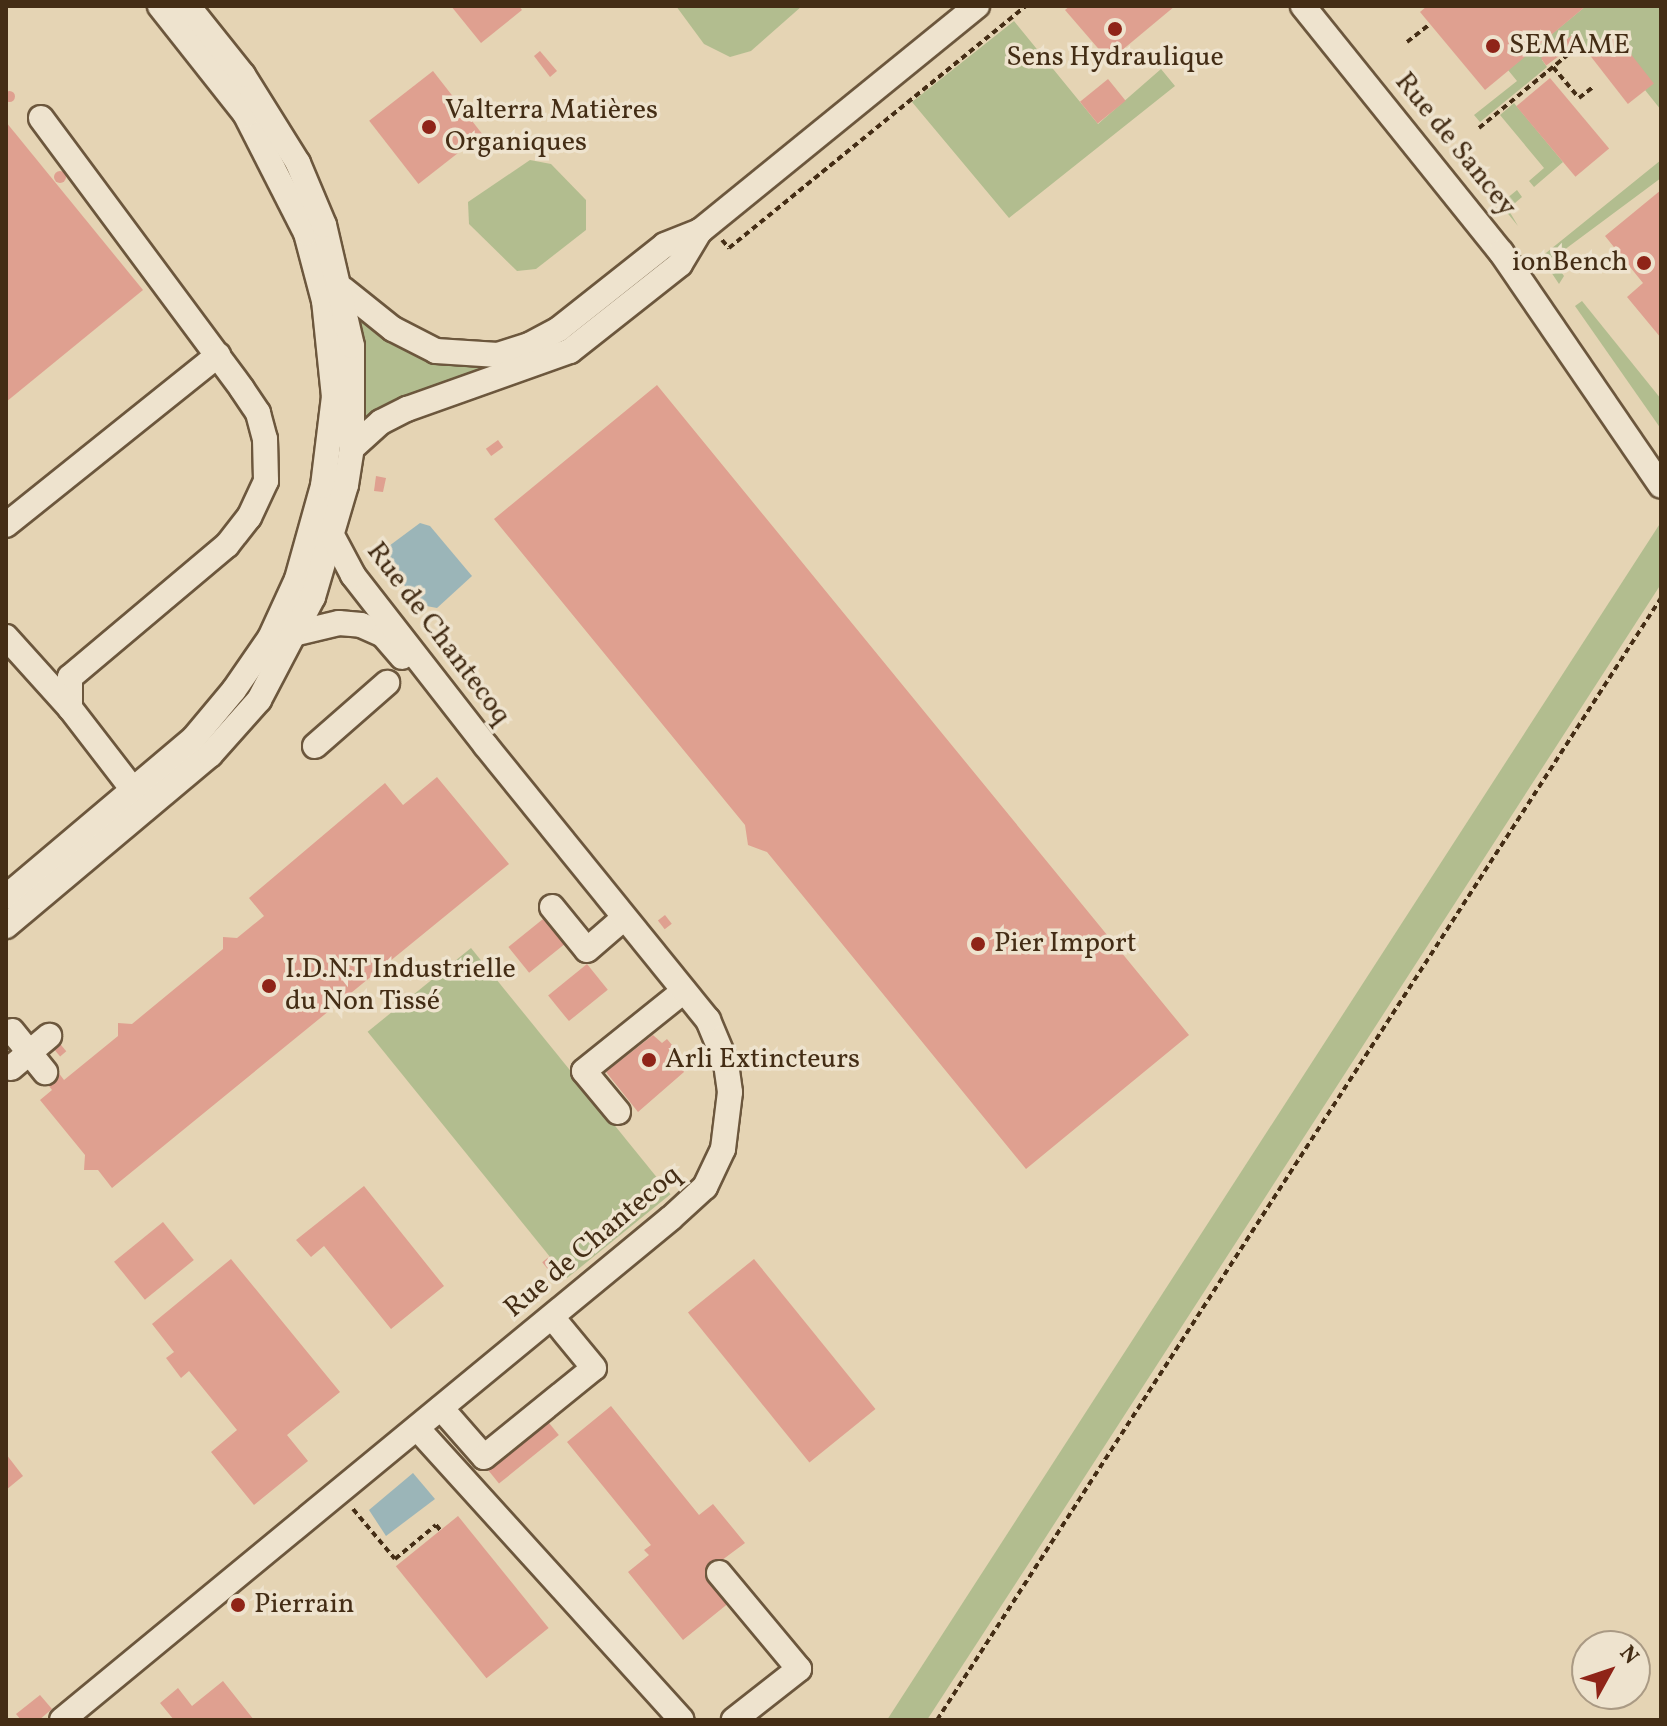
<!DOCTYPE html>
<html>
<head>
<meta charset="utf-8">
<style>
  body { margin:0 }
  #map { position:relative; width:1667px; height:1726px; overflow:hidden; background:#e5d4b4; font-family:Vollkorn,serif }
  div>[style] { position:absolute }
  .green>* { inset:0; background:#b2bd8f; transform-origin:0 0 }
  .water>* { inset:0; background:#9bb5b8 }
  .building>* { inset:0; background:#dfa090; transform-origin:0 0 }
  .round { border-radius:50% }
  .path>* { height:4px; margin-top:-2px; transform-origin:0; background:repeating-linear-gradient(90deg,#442d15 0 6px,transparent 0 10px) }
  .roads { filter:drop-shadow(2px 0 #6c573d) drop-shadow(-2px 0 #6c573d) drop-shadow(0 2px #6c573d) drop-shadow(0 -2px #6c573d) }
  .minor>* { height:24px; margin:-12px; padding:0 12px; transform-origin:12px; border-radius:12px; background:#eee3ce }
  .dots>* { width:22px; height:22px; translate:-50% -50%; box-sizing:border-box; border:4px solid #eee3ce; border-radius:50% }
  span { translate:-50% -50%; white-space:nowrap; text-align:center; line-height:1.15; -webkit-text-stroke:7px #eee3ce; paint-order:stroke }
  .poi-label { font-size:28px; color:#442d15 }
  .left { translate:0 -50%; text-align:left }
  .right { translate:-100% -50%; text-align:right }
  .street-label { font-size:28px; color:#442d15 }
  .frame { position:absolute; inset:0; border:8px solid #442d15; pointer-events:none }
  .north { position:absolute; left:1571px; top:1630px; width:80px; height:80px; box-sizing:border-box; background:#eee3ce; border:2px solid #aa9a84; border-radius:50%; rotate:50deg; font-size:22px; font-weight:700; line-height:32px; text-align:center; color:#442d15 }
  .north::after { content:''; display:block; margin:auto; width:28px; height:36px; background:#8f2418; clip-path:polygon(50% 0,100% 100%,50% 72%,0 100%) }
</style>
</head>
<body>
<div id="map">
  <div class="green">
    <div style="clip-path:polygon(676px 6px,802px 6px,751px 51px,730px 57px,704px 44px)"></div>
    <div style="clip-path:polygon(1586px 6px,1661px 6px,1661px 110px,1645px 90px,1653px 83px,1588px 50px,1574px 34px,1542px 60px,1547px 67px,1480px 122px,1474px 115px,1517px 81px,1508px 70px)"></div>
    <div style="clip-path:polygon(1014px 21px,1098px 124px,1161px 69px,1175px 86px,1009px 218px,912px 102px)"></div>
    <div style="clip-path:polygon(1514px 103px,1563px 162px,1534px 187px,1529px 181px,1544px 168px,1500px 115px)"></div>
    <div style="clip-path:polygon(530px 160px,551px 164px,586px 200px,586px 230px,536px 269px,517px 271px,469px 224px,468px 202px)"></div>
    <div style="clip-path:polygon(1661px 160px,1661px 178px,1552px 259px,1564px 276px,1559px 284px,1541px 257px)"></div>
    <div style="clip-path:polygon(1517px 190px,1522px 197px,1508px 209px,1518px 226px,1500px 204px)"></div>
    <div style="clip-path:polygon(659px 257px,673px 261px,569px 343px,376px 412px,361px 422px,356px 309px,496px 361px)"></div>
    <div style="clip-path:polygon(1582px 301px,1661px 399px,1661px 429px,1575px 306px)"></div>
    <div style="clip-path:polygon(1661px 522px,1661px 584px,1031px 1560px,927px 1720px,887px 1720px)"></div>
    <div style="left:471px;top:948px;width:317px;height:133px;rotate:51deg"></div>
  </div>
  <div class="water">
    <div style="clip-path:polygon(420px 523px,430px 526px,472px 576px,437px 608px,421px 605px,385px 563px,389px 546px)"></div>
    <div style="clip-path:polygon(413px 1473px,435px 1499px,386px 1536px,369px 1510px)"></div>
  </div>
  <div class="building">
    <div style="clip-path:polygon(451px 6px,519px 6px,522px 10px,481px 43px)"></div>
    <div style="clip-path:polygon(1070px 6px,1175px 6px,1109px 61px,1065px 10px)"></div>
    <div style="clip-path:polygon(1427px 6px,1586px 6px,1485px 90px,1420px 12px)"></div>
    <div style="left:1612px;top:30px;width:68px;height:33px;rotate:52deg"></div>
    <div style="left:1574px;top:34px;width:9px;height:41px;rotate:54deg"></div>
    <div style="clip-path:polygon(540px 51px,557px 71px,550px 77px,534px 56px)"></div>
    <div style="left:433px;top:71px;width:80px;height:81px;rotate:52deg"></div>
    <div style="left:1550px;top:78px;width:92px;height:44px;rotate:50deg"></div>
    <div style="left:1108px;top:79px;width:28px;height:36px;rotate:51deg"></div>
    <div class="round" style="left:3.5px;top:90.5px;width:11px;height:11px"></div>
    <div style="clip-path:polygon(6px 122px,143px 290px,6px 402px)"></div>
    <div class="round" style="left:54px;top:171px;width:12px;height:12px"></div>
    <div style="clip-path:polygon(1661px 190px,1661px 338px,1627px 297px,1643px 283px,1605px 236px)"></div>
    <div style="clip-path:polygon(657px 385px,1189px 1035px,1026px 1169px,767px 852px,748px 845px,745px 825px,494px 519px)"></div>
    <div style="left:498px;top:440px;width:9px;height:15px;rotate:54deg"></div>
    <div style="clip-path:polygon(376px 476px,386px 478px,383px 492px,374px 491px)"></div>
    <div style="clip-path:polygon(437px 777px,509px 864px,112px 1188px,98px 1170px,84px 1170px,85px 1155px,40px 1100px,52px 1090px,46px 1082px,58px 1072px,64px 1080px,118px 1036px,118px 1023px,132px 1024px,223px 949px,223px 937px,237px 938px,264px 916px,249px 898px,385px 783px,403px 805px)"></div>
    <div style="left:548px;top:915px;width:33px;height:51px;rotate:51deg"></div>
    <div style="left:665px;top:915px;width:11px;height:9px;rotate:52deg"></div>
    <div style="left:587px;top:964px;width:33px;height:50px;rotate:51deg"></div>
    <div style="clip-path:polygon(653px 1035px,662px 1043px,667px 1039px,682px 1057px,677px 1060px,684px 1072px,638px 1112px,606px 1072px)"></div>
    <div style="left:56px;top:1039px;width:16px;height:8px;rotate:50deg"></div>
    <div style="clip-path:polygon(364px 1186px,444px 1286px,391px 1329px,324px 1246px,311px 1257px,296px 1240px)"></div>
    <div style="left:163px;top:1222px;width:49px;height:63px;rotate:51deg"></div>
    <div style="left:550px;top:1256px;width:14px;height:10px;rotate:51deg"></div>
    <div style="clip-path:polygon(231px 1259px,340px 1392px,287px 1435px,308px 1461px,254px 1505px,211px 1452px,237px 1430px,189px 1371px,181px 1378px,166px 1358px,174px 1352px,152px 1324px)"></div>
    <div style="left:754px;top:1259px;width:193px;height:85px;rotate:51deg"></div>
    <div style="clip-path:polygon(611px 1406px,699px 1515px,713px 1504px,745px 1543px,706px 1572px,730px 1602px,683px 1640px,628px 1572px,649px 1555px,644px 1550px,651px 1545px,567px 1442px)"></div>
    <div style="left:545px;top:1418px;width:22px;height:77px;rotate:51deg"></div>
    <div style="clip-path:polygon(6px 1454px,23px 1476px,6px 1490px)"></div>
    <div style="left:458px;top:1516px;width:144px;height:80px;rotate:51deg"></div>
    <div style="clip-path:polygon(223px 1681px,254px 1720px,174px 1720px,160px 1703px,178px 1688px,192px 1706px)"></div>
    <div style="clip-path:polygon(40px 1695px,52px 1709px,39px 1720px,21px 1720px,16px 1714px)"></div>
  </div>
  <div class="path">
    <div style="left:1407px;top:42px;width:29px;rotate:-38deg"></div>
    <div style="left:1553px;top:67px;width:40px;rotate:50deg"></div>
    <div style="left:1579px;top:98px;width:18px;rotate:-38deg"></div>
    <div style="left:1479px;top:128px;width:132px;rotate:-39.5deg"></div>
    <div style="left:722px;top:240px;width:11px;rotate:49deg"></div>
    <div style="left:729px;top:248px;width:383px;rotate:-39.2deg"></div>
    <div style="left:353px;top:1509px;width:65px;rotate:50deg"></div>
    <div style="left:395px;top:1559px;width:53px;rotate:-39.7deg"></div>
    <div style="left:436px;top:1525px;width:8px;rotate:50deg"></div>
    <div style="left:937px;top:1720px;width:1335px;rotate:-57.17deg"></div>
  </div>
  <div class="roads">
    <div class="minor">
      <div style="left:1303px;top:6px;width:316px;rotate:51.2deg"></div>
      <div style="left:1501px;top:252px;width:283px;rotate:55.6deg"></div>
      <div style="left:41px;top:118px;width:337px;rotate:53.4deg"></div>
      <div style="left:242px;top:389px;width:29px;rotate:56deg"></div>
      <div style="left:258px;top:413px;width:27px;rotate:75deg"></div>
      <div style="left:265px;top:439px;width:42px;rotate:88.6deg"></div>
      <div style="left:266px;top:481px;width:40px;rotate:115deg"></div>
      <div style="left:249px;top:517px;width:36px;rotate:128deg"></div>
      <div style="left:227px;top:545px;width:205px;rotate:139.9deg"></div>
      <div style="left:70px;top:677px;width:31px;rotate:90deg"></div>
      <div style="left:70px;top:708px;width:105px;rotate:52.4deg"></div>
      <div style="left:343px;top:289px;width:64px;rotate:38.7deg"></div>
      <div style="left:393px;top:329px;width:48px;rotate:27.1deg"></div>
      <div style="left:436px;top:351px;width:62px;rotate:3.7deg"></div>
      <div style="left:498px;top:355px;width:33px;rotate:-18deg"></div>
      <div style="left:529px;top:345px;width:34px;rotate:-28deg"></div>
      <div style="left:559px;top:329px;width:135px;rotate:-38.4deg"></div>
      <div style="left:665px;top:245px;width:38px;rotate:-22deg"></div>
      <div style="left:700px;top:231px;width:357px;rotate:-39.1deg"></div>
      <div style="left:352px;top:448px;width:39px;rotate:-42deg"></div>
      <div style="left:381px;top:422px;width:29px;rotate:-27deg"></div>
      <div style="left:407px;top:409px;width:173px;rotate:-19.6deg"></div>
      <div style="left:570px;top:351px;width:140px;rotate:-38.3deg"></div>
      <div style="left:680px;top:264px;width:39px;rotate:-59deg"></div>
      <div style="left:6px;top:525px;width:272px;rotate:-38.7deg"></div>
      <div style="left:297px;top:633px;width:43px;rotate:-13.4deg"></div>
      <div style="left:339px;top:623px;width:22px;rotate:5deg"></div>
      <div style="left:361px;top:625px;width:24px;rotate:24deg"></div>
      <div style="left:383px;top:635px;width:29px;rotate:49deg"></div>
      <div style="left:6px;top:637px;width:96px;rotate:48deg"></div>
      <div style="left:315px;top:746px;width:96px;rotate:-41.2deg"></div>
      <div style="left:6px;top:897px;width:246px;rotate:-40.2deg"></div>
      <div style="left:194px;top:738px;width:62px;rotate:-50.2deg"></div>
      <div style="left:234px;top:690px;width:63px;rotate:-55.3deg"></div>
      <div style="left:270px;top:638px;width:65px;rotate:-65.4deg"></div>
      <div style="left:297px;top:579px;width:97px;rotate:-74.4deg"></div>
      <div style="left:323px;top:486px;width:90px;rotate:-83deg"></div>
      <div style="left:334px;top:397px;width:97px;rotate:-95.9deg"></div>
      <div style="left:324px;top:301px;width:70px;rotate:-104.8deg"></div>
      <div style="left:306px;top:233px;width:132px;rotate:-117deg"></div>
      <div style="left:246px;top:115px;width:139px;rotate:-128.3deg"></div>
      <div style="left:552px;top:907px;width:55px;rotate:50.9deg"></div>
      <div style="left:587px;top:950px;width:49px;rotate:-40.9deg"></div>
      <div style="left:6px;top:926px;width:266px;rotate:-40deg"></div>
      <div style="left:210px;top:755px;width:74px;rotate:-48.3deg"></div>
      <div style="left:259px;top:700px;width:116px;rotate:-62.3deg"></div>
      <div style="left:313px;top:597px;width:117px;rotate:-73.6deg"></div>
      <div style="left:346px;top:485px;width:37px;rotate:-81deg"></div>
      <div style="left:352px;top:448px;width:102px;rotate:-90deg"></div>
      <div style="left:352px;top:346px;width:124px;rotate:-103deg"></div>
      <div style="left:324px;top:225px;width:67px;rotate:-112.8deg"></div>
      <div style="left:298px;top:163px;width:104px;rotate:-122deg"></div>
      <div style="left:243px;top:75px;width:88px;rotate:-128.6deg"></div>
      <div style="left:12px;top:1031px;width:53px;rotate:51.2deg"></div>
      <div style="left:11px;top:1068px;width:50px;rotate:-40.1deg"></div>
      <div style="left:618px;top:1112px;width:53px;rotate:-129.7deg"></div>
      <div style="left:584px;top:1071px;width:128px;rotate:-38.7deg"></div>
      <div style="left:441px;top:1408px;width:65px;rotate:48.7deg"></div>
      <div style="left:484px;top:1457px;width:141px;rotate:-39deg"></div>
      <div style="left:594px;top:1368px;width:66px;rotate:-129.5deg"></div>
      <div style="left:417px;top:1428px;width:394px;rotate:47.8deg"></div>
      <div style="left:719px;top:1573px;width:125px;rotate:50.2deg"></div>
      <div style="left:799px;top:1669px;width:83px;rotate:141.9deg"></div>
      <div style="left:62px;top:1720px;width:789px;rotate:-39.5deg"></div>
      <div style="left:671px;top:1218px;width:46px;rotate:-42.4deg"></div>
      <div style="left:705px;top:1187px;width:42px;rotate:-64.7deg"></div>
      <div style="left:723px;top:1149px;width:57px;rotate:-83deg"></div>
      <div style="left:730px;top:1092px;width:29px;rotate:-98deg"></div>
      <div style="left:726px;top:1063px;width:47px;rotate:-112.7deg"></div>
      <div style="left:708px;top:1020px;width:353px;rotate:-129deg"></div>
      <div style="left:486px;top:746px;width:217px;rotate:-127.9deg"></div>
      <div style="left:353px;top:575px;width:40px;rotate:-118deg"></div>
    </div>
  </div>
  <div class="dots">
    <div style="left:1115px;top:29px;background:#8f2418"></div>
    <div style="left:1493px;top:46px;background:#8f2418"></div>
    <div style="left:429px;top:127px;background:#8f2418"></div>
    <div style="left:1644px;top:263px;background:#8f2418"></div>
    <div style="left:978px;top:944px;background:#8f2418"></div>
    <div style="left:269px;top:986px;background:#8f2418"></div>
    <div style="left:649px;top:1060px;background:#8f2418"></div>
    <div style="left:238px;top:1605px;background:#8f2418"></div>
  </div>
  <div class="poi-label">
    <span class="left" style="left:1509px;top:46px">SEMAME</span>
    <span style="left:1115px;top:58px">Sens Hydraulique</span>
    <span class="left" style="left:445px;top:127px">Valterra Matières<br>Organiques</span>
    <span class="right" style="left:1628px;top:263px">ionBench</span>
    <span class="left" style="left:994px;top:944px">Pier Import</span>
    <span class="left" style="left:285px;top:986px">I.D.N.T Industrielle<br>du Non Tissé</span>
    <span class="left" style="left:665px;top:1060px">Arli Extincteurs</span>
    <span class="left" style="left:254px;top:1605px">Pierrain</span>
  </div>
  <div class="street-label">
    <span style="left:1455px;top:145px;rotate:51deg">Rue de Sancey</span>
    <span style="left:438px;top:634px;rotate:53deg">Rue de Chantecoq</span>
    <span style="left:593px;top:1242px;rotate:-40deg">Rue de Chantecoq</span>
  </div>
  <div class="frame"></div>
  <div class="north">N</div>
</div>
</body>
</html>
